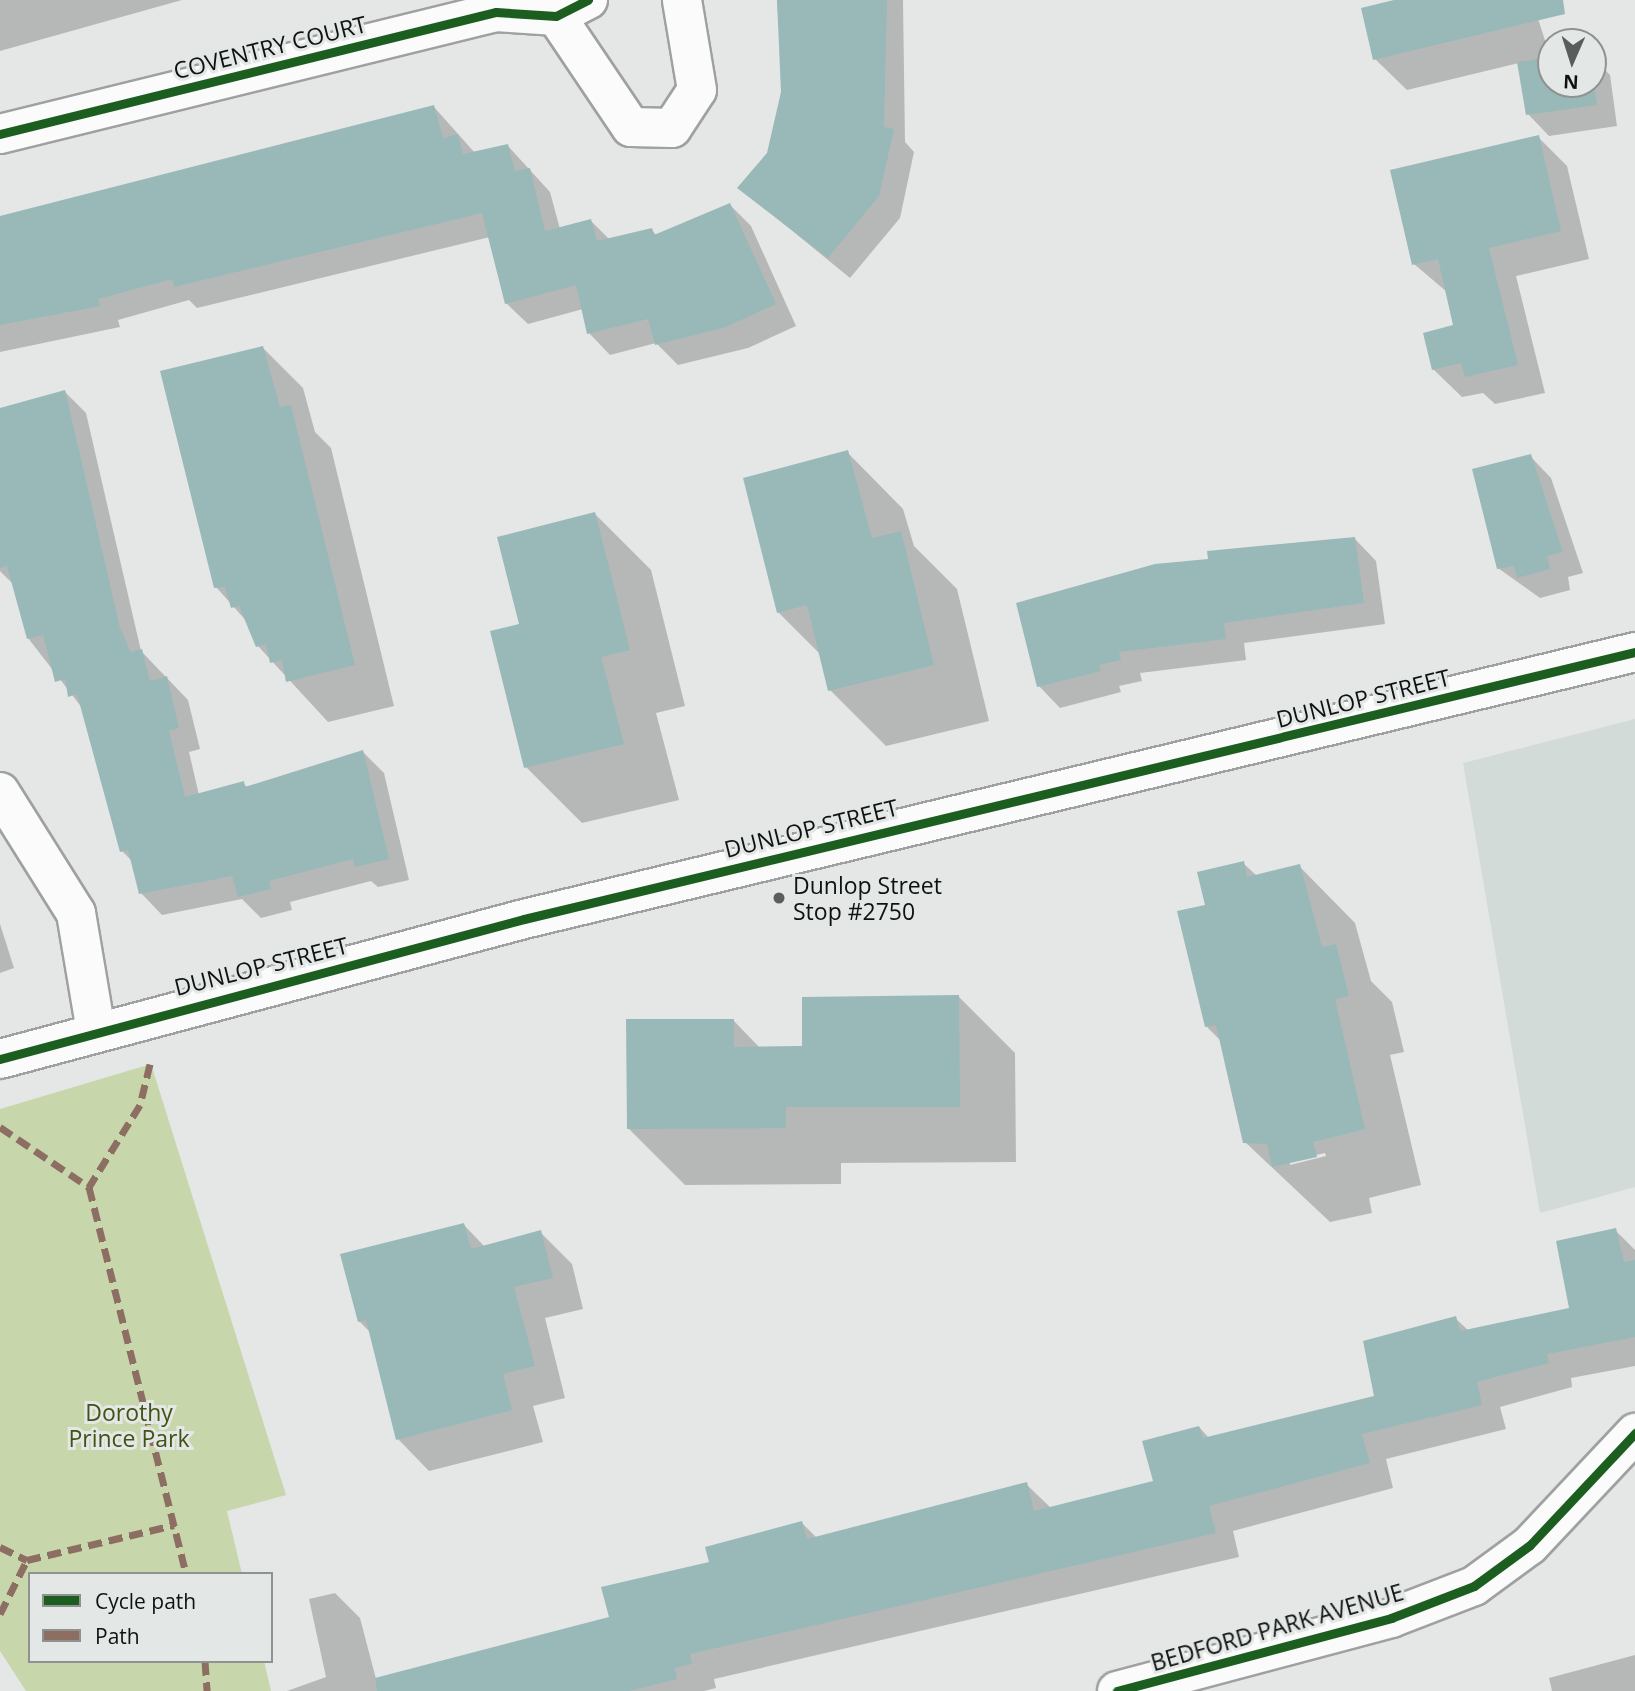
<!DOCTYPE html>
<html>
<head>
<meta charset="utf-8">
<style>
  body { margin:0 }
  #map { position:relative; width:1635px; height:1691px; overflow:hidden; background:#e4e7e6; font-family:"Open Sans",sans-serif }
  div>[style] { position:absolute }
  .built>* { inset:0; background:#d2dbd7 }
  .green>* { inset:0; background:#c8d6ab }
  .shadow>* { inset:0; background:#0003 }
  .building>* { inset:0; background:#99b8b8 }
  .roads { filter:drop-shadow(2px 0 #9fa1a0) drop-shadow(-2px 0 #9fa1a0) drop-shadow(0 2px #9fa1a0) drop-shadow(0 -2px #9fa1a0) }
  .minor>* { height:38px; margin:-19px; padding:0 19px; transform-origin:19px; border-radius:19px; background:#fbfbfb }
  .quiet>* { height:7px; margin-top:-3.5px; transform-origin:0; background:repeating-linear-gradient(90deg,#8d6e63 0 14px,transparent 0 21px) }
  .cycleway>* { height:9px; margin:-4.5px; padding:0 4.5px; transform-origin:4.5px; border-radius:4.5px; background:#1b5e20 }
  .dots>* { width:19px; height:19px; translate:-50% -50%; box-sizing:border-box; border:4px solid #e3e8e6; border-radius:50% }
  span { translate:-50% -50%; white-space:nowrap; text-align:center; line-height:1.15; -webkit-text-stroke:6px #e3e8e6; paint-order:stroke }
  .street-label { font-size:23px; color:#101212 }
  .poi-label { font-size:23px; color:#101212 }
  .left { translate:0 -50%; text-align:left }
  .park-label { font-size:23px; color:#445313 }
  .legend { position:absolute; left:28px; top:1572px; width:245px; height:91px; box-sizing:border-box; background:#e3e8e6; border:2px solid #8f9291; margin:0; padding:9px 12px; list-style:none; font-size:21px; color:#101212 }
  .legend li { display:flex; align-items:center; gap:14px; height:35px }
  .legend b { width:35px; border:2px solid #8f9291 }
  .north { position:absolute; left:1537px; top:28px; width:70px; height:70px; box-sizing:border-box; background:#e3e8e6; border:2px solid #8f9291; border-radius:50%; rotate:183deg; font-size:19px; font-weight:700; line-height:28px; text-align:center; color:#101212 }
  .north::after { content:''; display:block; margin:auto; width:24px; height:32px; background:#5a5d5c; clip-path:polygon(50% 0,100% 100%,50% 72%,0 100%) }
</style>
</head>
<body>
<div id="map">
  <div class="built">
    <div style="clip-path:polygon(1635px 719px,1635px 1187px,1540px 1213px,1463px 763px)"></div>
  </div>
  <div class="green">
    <div style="clip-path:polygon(151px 1064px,286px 1495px,227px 1511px,242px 1574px,30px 1574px,30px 1661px,264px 1661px,271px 1691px,26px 1691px,0 1651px,0 1109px)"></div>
  </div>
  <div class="shadow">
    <div style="clip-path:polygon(0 0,182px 0,0 51px)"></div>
    <div style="clip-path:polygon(777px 0,903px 0,905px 142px,914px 152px,900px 218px,850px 278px,740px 188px,768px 154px,783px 92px)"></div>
    <div style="clip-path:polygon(1401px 0,1532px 0,1551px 59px,1551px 84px,1593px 84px,1593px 58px,1610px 75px,1617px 126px,1549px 136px,1528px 114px,1519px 63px,1407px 90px,1375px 59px)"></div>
    <div style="clip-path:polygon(434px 107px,475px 153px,507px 145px,550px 192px,560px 229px,591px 221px,610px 240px,652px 230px,657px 236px,730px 205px,751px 226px,796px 326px,748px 348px,678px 365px,656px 343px,610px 355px,589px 333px,583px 309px,528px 324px,506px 303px,490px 237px,197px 308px,189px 300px,118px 320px,120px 327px,0 352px,0 219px)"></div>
    <div style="clip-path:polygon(1538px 137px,1567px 166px,1589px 259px,1516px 276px,1545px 393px,1495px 404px,1483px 393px,1462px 397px,1433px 369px,1455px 327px,1447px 292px,1414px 264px)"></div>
    <div style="clip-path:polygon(262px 347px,303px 388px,315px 432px,331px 448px,394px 706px,328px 722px,258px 646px,249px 624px,216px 587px)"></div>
    <div style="clip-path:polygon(65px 392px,86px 413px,141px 651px,188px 700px,200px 749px,189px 752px,199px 795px,243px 783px,248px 788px,363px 752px,384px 773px,409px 880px,378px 887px,371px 881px,290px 902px,292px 910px,261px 918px,242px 899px,162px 915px,141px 893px,133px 862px,122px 851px,83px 709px,28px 638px,14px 585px,0 571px,0 410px)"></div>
    <div style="clip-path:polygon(847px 452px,903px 509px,914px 546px,957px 589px,989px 721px,886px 746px,830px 690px,821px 655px,778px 612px)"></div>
    <div style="clip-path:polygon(1530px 456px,1551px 478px,1583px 573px,1568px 577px,1570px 590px,1540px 598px,1498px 568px)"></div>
    <div style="clip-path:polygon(595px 514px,651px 570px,685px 706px,656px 713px,679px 800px,582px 823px,526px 767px,521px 626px)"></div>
    <div style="clip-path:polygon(1355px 539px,1376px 561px,1385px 624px,1244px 643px,1246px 660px,1140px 673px,1142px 681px,1119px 686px,1121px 692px,1060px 708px,1039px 686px,1210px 560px)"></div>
    <div style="clip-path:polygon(evenodd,1243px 863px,1257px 876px,1299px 866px,1355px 923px,1371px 981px,1392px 1002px,1404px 1052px,1390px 1055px,1421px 1185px,1369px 1198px,1372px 1213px,1330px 1222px,1245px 1142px,1221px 1041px,1207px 1027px,1207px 906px,1243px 863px,1325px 1153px,1326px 1156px,1290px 1165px,1290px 1161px,1325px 1153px)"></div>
    <div style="clip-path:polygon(0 924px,14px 968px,0 973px)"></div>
    <div style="clip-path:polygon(959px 997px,1015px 1053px,1016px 1162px,841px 1163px,841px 1184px,685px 1185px,629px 1129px,734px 1021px,761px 1049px,804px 1048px)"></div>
    <div style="clip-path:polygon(464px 1225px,485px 1247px,540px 1232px,572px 1264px,583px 1309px,545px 1318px,565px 1398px,533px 1406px,543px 1442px,429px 1471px,398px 1439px,371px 1333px,359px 1321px)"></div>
    <div style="clip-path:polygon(1615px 1230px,1635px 1250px,1635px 1366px,1571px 1378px,1572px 1387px,1500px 1407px,1506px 1429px,1386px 1459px,1393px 1488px,1233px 1531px,1239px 1557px,714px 1679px,716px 1688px,704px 1691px,287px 1691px,326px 1677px,309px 1599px,335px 1593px,360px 1618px,376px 1679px,611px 1619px,802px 1523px,817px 1538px,1026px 1484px,1051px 1508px,1155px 1482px,1199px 1427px,1209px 1438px,1376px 1397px,1455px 1318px,1469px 1331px,1571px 1310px)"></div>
    <div style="clip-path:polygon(1635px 1655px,1635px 1691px,1552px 1691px,1549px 1678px)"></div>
  </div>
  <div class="building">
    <div style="clip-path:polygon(777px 0,887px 0,884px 127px,894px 129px,879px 196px,828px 258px,737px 188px,767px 153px,781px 92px)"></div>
    <div style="clip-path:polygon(1394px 0,1563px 0,1565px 14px,1373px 60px,1361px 8px)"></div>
    <div style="clip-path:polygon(1551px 57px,1551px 84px,1593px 84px,1593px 77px,1597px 105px,1526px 115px,1517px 62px)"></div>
    <div style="clip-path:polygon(434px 105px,443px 138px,458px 134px,463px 154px,508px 144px,515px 171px,530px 168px,545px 231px,591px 219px,597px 241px,652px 228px,654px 235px,730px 203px,776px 304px,726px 327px,655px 345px,648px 319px,587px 334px,576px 285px,505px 304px,482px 213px,174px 287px,172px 279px,98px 299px,100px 306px,0 325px,0 216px)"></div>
    <div style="clip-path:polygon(1539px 135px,1561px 231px,1489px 248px,1518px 365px,1465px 377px,1461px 363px,1432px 370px,1423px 333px,1453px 325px,1438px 259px,1412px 265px,1390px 170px)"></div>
    <div style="clip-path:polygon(263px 346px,280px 407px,291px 405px,355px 665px,286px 682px,282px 660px,270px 663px,266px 644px,256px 647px,239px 606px,231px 608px,225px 587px,214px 588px,160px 371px)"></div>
    <div style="clip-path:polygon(65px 390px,120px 628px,131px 652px,142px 649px,150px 681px,167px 676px,179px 728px,169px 731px,185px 797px,244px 781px,245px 787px,363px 750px,389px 859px,355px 867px,353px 859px,269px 881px,271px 889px,238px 897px,232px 876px,139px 894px,128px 850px,120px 852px,77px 694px,68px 697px,65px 679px,55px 682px,43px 635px,27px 639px,7px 566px,0 568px,0 408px)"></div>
    <div style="clip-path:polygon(848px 450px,872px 538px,901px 531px,934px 665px,828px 691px,807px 605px,777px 613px,743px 478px)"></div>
    <div style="clip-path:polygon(1531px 454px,1563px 552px,1547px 556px,1550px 569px,1517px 578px,1514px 566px,1497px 569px,1472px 469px)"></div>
    <div style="clip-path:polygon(595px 512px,630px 650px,601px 657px,624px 744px,524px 768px,490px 631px,519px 624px,497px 537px)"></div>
    <div style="clip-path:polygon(1355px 537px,1364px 603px,1224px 623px,1226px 639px,1119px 652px,1121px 660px,1099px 665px,1101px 671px,1037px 687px,1016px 603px,1155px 564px,1208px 559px,1207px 551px)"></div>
    <div style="clip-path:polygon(1244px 861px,1247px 877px,1300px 864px,1322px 947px,1336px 944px,1349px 996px,1335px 999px,1365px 1129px,1313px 1142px,1317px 1157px,1272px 1167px,1267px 1144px,1243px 1143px,1216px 1025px,1205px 1027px,1177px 911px,1205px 905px,1197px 872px)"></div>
    <div style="clip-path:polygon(959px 995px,960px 1107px,786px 1107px,786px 1128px,627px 1129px,626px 1019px,734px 1019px,734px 1047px,802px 1046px,802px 997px)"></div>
    <div style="clip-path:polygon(464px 1223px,471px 1249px,541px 1230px,553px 1278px,514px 1287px,535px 1366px,503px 1374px,512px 1410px,396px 1440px,366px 1320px,358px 1322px,340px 1254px)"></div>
    <div style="clip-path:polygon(1616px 1228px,1624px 1262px,1635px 1260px,1635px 1337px,1547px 1354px,1549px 1363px,1477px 1382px,1482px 1405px,1362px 1434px,1370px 1463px,1209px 1506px,1216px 1533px,690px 1654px,692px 1664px,675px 1668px,677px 1679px,629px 1691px,377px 1691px,375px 1678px,609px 1617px,601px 1587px,709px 1562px,705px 1547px,802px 1521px,807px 1539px,1027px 1482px,1034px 1511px,1153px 1481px,1142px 1441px,1199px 1426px,1203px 1438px,1374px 1396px,1363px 1341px,1456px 1316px,1460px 1331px,1569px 1308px,1556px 1241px)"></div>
  </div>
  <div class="roads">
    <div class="minor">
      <div style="left:556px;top:16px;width:134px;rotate:56deg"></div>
      <div style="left:631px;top:127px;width:41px;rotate:1.4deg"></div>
      <div style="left:672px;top:128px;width:45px;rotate:-56.7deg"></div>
      <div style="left:697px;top:90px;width:91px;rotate:-99.5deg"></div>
      <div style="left:0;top:134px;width:511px;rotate:-13.82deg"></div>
      <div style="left:496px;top:12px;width:60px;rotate:3.8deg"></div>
      <div style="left:556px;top:16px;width:36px;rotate:-27deg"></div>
      <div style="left:0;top:792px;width:143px;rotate:57.9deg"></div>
      <div style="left:76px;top:913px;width:120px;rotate:80.4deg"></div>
      <div style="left:0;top:1059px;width:542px;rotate:-14.96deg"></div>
      <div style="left:524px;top:919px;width:1143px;rotate:-13.51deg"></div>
      <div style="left:1117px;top:1691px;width:284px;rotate:-14.9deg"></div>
      <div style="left:1391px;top:1618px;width:89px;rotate:-21.1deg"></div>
      <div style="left:1474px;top:1586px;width:69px;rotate:-36.2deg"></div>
      <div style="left:1530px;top:1545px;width:154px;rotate:-46.8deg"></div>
    </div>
  </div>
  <div class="quiet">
    <div style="left:150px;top:1064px;width:42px;rotate:103.7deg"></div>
    <div style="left:140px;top:1105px;width:97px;rotate:121.9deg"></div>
    <div style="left:89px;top:1187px;width:399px;rotate:75.9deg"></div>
    <div style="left:0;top:1127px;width:107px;rotate:34deg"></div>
    <div style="left:0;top:1547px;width:30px;rotate:26deg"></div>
    <div style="left:0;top:1614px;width:60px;rotate:-63.4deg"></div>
    <div style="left:27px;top:1560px;width:151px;rotate:-13.4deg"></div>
    <div style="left:205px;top:1661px;width:30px;rotate:86deg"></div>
  </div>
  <div class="cycleway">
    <div style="left:0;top:134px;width:511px;rotate:-13.82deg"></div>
    <div style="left:496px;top:12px;width:60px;rotate:3.8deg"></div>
    <div style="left:556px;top:16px;width:36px;rotate:-27deg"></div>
    <div style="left:0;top:1059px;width:542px;rotate:-14.96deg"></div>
    <div style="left:524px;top:919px;width:1143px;rotate:-13.51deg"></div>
    <div style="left:1117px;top:1691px;width:284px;rotate:-14.9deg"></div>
    <div style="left:1391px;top:1618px;width:89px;rotate:-21.1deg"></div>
    <div style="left:1474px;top:1586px;width:69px;rotate:-36.2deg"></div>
    <div style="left:1530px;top:1545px;width:154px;rotate:-46.8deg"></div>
  </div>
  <div class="dots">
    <div style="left:779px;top:898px;background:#5a5d5c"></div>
  </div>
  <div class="street-label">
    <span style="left:270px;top:47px;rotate:-14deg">COVENTRY COURT</span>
    <span style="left:1363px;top:698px;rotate:-14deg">DUNLOP STREET</span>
    <span style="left:811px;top:828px;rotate:-14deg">DUNLOP STREET</span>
    <span style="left:261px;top:966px;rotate:-14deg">DUNLOP STREET</span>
    <span style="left:1277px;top:1627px;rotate:-16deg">BEDFORD PARK AVENUE</span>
  </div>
  <div class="poi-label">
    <span class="left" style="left:793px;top:898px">Dunlop Street<br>Stop #2750</span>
  </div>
  <div class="park-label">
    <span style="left:129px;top:1425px">Dorothy<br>Prince Park</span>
  </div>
  <ul class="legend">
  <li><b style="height:9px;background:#1b5e20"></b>Cycle path</li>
  <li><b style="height:9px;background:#8d6e63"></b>Path</li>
  </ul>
  <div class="north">N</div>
</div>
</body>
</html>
